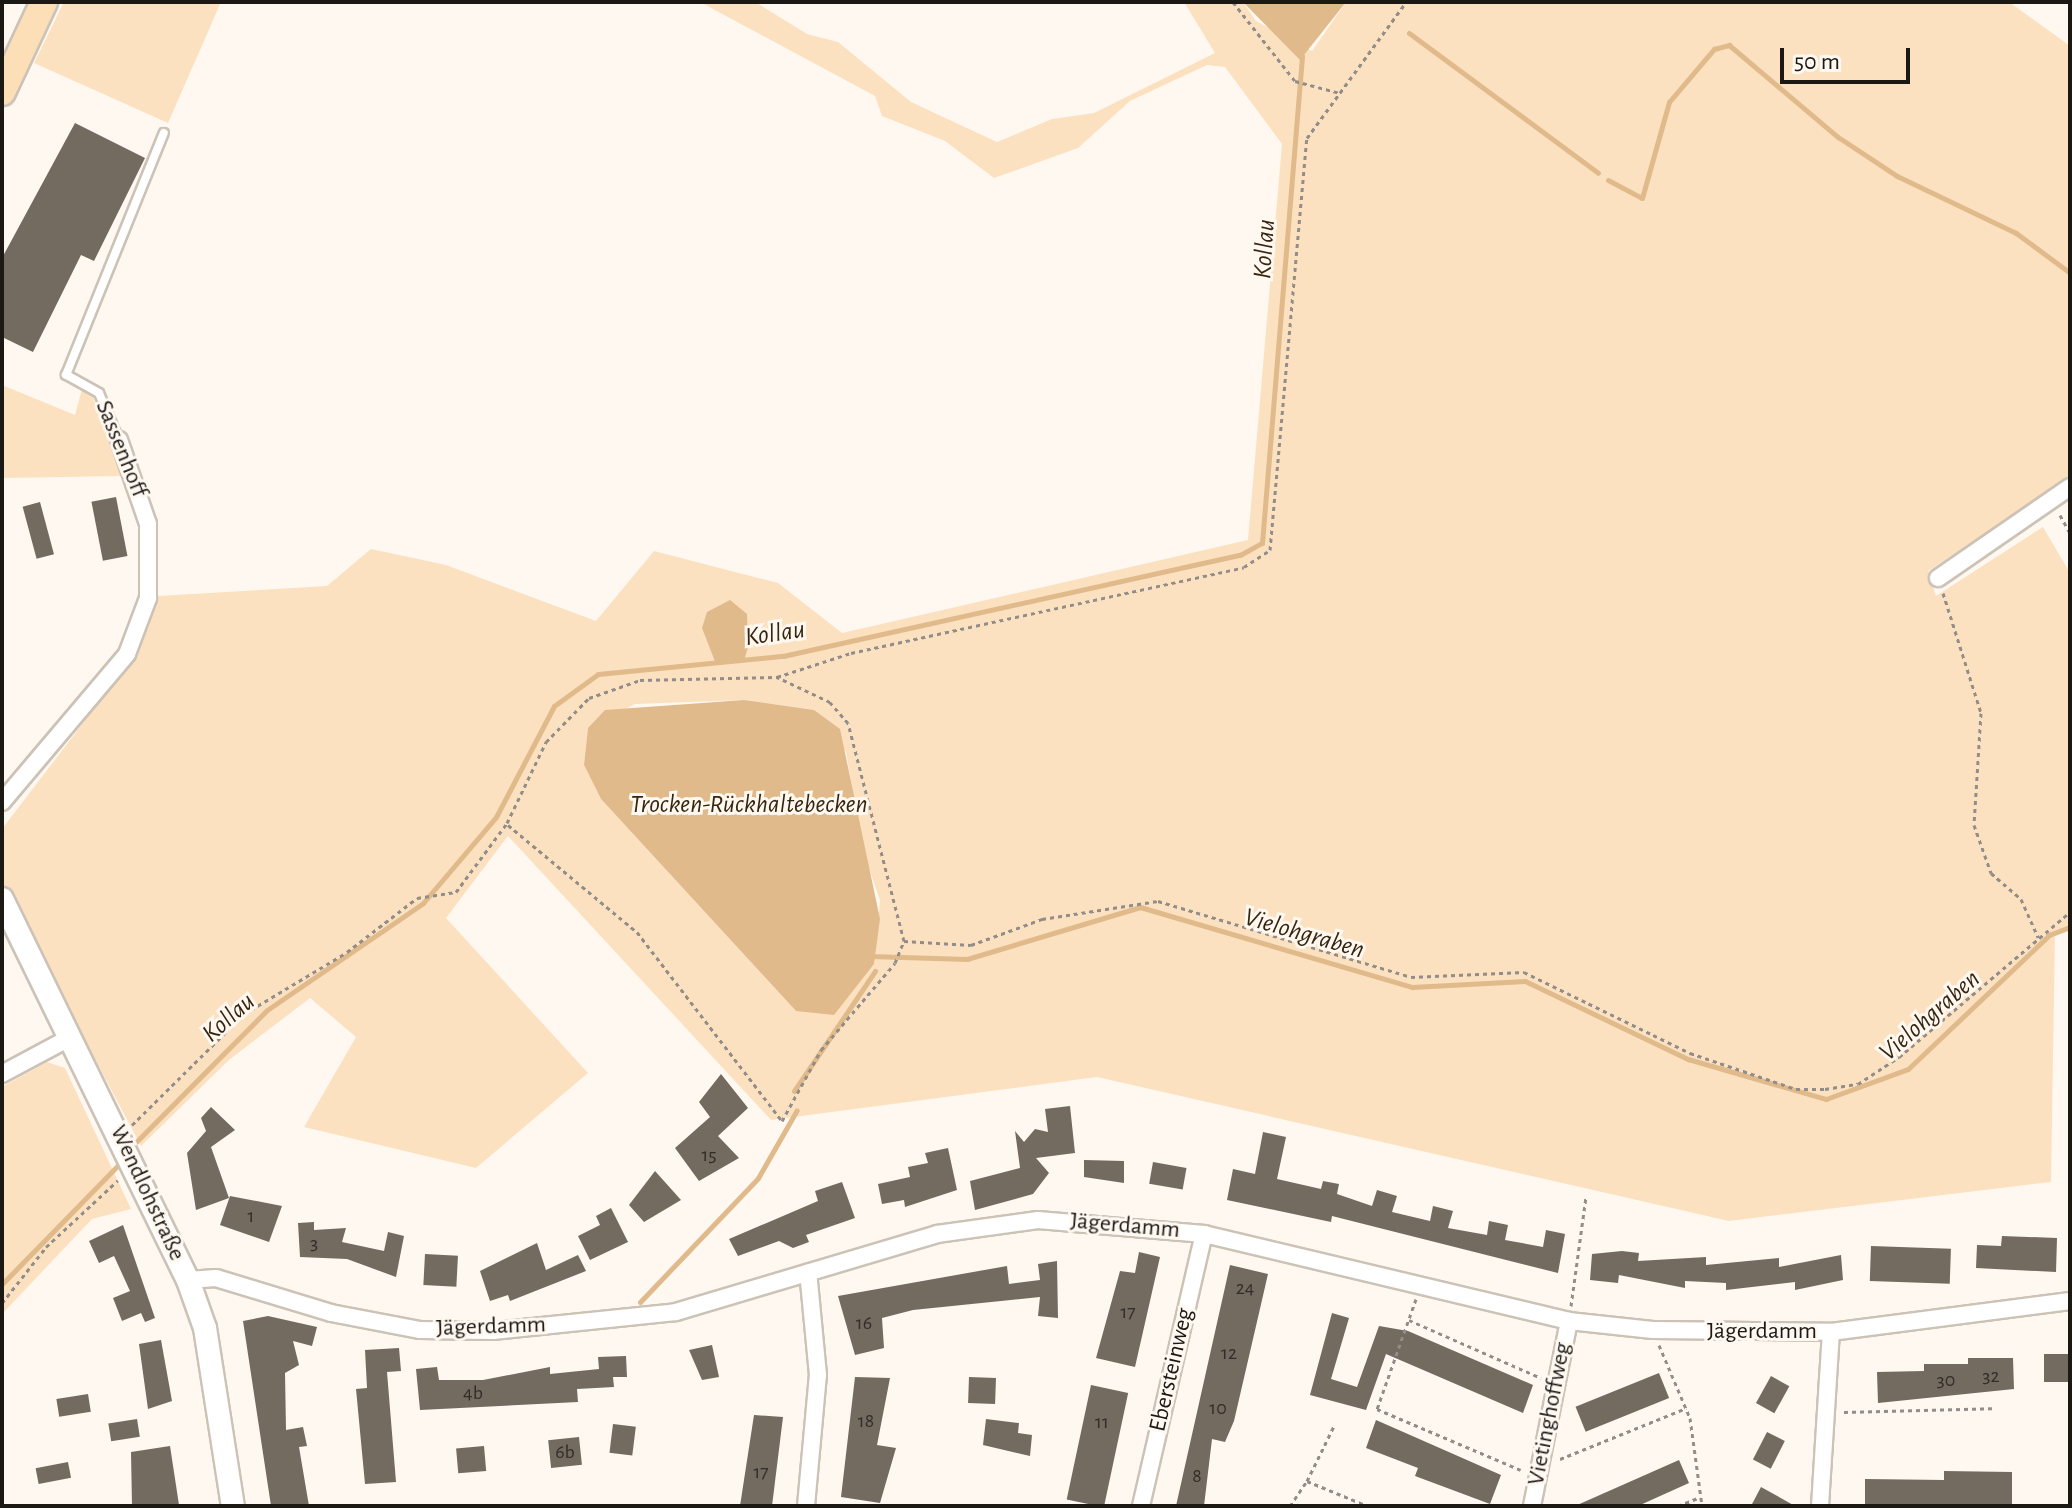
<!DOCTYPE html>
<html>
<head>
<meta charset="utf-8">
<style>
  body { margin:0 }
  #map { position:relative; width:2072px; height:1508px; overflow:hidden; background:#fef8f1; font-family:"Alegreya Sans",sans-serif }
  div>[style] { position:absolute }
  .green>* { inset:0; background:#fce1c0 }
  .water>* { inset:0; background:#e0ba8a }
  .stream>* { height:5px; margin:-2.5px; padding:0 2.5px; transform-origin:2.5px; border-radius:2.5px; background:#e0ba8a }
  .building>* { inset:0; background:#736a60; transform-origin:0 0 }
  .path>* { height:3px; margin-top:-1.5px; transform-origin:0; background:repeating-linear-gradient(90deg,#928d88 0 4px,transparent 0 8px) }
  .roads { filter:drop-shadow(2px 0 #ccc2b6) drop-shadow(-2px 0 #ccc2b6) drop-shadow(0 2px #ccc2b6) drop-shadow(0 -2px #ccc2b6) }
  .service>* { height:8px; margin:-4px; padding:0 4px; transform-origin:4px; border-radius:4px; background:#fff }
  .minor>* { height:16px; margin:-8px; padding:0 8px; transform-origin:8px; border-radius:8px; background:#fff }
  .tertiary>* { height:22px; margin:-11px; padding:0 11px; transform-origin:11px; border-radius:11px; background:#fff }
  .primary>* { height:26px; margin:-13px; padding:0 13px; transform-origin:13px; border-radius:13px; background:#fddfb7 }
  span { translate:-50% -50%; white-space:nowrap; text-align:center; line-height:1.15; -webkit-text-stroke:6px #fef8f1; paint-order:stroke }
  .number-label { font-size:20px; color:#322d28 }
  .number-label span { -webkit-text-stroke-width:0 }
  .street-label { font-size:24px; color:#1c1915 }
  .water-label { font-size:26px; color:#362610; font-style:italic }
  .frame { position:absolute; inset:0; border:4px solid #1c1915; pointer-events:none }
  .scale { position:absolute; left:1780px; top:48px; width:130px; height:36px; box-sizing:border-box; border:4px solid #1c1915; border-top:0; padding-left:10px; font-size:24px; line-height:28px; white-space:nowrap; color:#1c1915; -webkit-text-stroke:6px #fef8f1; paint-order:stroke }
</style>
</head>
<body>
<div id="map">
  <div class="green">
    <div style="clip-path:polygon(64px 2px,221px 2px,168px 123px,34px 63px)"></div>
    <div style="clip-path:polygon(evenodd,700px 2px,755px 2px,807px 34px,838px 42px,911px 102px,997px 142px,1052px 119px,1094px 113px,1215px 53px,1184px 2px,1243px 2px,1256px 21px,1312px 51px,1346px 2px,2009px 2px,2070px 46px,2070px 479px,1928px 571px,1936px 596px,2043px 527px,2070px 573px,2070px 931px,2055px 931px,2051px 1182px,1729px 1221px,1097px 1077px,771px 1120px,508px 836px,446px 918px,588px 1073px,476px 1168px,304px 1127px,356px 1037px,310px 998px,229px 1060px,141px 1146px,2px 883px,2px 829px,132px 659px,158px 596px,327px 586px,371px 549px,446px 565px,596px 621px,654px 551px,778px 583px,842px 633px,1248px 540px,1282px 144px,1225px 67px,1207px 65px,1130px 101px,1078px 148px,994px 178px,945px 141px,882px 116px,875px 96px,700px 2px,744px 700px,814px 710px,846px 752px,864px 854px,880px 900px,874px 964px,796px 1011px,601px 799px,584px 765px,588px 728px,635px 704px,744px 700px)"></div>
    <div style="clip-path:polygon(85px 378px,125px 476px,2px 478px,2px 385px,75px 415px)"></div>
    <div style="clip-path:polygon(47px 1062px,65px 1068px,131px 1209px,92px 1219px,2px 1314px,2px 1087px)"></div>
  </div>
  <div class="water">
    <div style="clip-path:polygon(1243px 2px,1346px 2px,1300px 60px)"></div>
    <div style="clip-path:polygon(730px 600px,747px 614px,748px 647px,744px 661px,716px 664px,702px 628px,707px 612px)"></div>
    <div style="clip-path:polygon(744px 700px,814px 710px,840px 729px,880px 919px,874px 964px,834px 1015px,796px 1011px,601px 799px,584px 765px,588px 728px,605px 710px)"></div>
  </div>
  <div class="stream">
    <div style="left:1409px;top:33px;width:235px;rotate:36.5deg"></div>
    <div style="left:1608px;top:180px;width:38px;rotate:28deg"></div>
    <div style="left:1642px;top:198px;width:100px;rotate:-74.3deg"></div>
    <div style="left:1669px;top:102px;width:70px;rotate:-49.7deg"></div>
    <div style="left:1714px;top:49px;width:16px;rotate:-15deg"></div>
    <div style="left:1729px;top:45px;width:143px;rotate:40.2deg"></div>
    <div style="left:1838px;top:137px;width:71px;rotate:33.5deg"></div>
    <div style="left:1897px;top:176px;width:132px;rotate:25.6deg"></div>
    <div style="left:2016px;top:233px;width:67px;rotate:36.5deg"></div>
    <div style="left:870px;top:956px;width:97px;rotate:1.8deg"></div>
    <div style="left:967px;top:959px;width:181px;rotate:-16.7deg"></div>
    <div style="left:1140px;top:907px;width:284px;rotate:16.4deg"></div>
    <div style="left:1412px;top:987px;width:113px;rotate:-3deg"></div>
    <div style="left:1525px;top:981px;width:181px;rotate:25.6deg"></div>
    <div style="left:1688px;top:1059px;width:144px;rotate:16.2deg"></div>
    <div style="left:1826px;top:1099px;width:87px;rotate:-20.1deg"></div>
    <div style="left:1908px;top:1069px;width:195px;rotate:-43.5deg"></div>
    <div style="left:2049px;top:935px;width:22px;rotate:-21deg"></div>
    <div style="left:794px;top:1091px;width:145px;rotate:-56deg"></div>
    <div style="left:130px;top:1148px;width:194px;rotate:-45.2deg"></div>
    <div style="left:267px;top:1010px;width:189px;rotate:-34.4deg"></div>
    <div style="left:423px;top:903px;width:113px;rotate:-49.7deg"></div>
    <div style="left:496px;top:817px;width:125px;rotate:-62.4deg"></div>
    <div style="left:554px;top:706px;width:54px;rotate:-36deg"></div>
    <div style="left:598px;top:674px;width:186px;rotate:-5.6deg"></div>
    <div style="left:783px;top:656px;width:468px;rotate:-12.5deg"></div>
    <div style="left:1240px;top:555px;width:25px;rotate:-29deg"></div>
    <div style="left:1262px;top:543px;width:489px;rotate:-85.3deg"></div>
    <div style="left:2px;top:1284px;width:173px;rotate:-45.7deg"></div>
    <div style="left:640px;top:1302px;width:171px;rotate:-46.4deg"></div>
    <div style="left:758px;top:1178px;width:78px;rotate:-60.2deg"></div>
  </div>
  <div class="building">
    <div style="clip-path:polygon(75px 123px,145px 158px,94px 261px,81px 255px,33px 352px,2px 337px,2px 258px)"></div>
    <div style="left:116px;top:497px;width:60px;height:25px;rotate:79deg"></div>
    <div style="left:40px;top:502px;width:54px;height:18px;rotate:75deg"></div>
    <div style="clip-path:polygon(721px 1074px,748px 1108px,718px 1136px,739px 1158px,699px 1181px,675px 1148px,710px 1117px,699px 1102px)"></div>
    <div style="clip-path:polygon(1070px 1106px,1075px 1153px,1036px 1158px,1049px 1173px,1033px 1194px,975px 1210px,970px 1181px,1020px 1168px,1015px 1131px,1024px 1142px,1035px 1129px,1048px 1132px,1045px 1109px)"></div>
    <div style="clip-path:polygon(211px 1107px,235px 1130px,211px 1147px,229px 1198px,196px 1210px,187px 1153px,206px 1131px,201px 1118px)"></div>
    <div style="clip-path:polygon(1263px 1132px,1286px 1137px,1277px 1179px,1321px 1189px,1323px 1181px,1339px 1184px,1337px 1194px,1372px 1206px,1377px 1190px,1397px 1196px,1392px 1212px,1430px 1221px,1433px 1206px,1453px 1211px,1448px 1228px,1487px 1235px,1489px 1221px,1508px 1225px,1505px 1240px,1543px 1247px,1546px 1230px,1565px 1234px,1558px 1273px,1332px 1216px,1331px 1222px,1227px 1200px,1233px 1169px,1255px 1174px)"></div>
    <div style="clip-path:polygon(948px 1148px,957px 1190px,905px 1207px,904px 1200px,882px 1204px,878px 1184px,910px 1177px,908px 1167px,928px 1163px,925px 1153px)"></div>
    <div style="clip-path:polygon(1084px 1160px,1124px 1161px,1124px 1183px,1084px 1177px)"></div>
    <div style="left:1153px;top:1162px;width:34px;height:22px;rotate:10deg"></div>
    <div style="clip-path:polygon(655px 1171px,681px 1200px,644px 1222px,629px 1205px)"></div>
    <div style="clip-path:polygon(842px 1182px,855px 1218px,806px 1235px,809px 1242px,793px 1248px,779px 1241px,738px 1256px,729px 1239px,818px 1201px,815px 1191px)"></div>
    <div style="clip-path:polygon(230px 1196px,282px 1206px,269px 1242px,220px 1225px)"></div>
    <div style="clip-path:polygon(611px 1208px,628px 1242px,590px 1260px,578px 1236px,600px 1225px,596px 1216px)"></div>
    <div style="clip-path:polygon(314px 1222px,314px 1230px,346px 1228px,342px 1242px,384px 1251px,388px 1232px,404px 1236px,396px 1277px,347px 1259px,300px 1257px,298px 1223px)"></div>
    <div style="clip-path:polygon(123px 1225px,155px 1318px,145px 1322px,141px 1313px,122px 1321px,113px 1298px,130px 1291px,114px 1256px,99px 1263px,89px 1241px)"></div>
    <div style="clip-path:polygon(2002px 1236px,2057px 1238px,2056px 1272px,1976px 1268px,1977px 1245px,2001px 1246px)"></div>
    <div style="clip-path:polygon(537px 1243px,546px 1270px,578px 1255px,586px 1271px,510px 1301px,508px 1295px,490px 1301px,480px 1271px)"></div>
    <div style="left:1871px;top:1246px;width:80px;height:35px;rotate:2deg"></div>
    <div style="clip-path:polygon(1622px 1251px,1639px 1253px,1638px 1261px,1706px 1257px,1706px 1265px,1779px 1258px,1779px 1267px,1841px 1255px,1843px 1280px,1795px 1290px,1795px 1282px,1726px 1290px,1726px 1283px,1685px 1281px,1685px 1288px,1619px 1275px,1618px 1283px,1590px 1280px,1592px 1254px)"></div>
    <div style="clip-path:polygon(1139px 1252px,1160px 1257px,1135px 1367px,1096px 1358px,1120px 1271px,1135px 1273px)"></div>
    <div style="left:425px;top:1254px;width:33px;height:31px;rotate:3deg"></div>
    <div style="clip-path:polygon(1057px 1261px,1058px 1318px,1038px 1316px,1040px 1297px,913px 1310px,882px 1318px,884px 1348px,855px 1355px,838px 1296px,1007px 1266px,1009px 1284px,1040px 1280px,1038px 1264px)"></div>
    <div style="clip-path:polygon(1230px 1265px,1268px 1274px,1256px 1326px,1234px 1421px,1225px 1442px,1212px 1439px,1204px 1506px,1176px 1506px)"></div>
    <div style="clip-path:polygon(1332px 1313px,1349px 1318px,1331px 1379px,1357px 1387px,1379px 1326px,1408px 1331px,1533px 1385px,1523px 1413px,1386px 1354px,1366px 1410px,1310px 1395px)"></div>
    <div style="clip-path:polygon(268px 1316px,317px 1327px,312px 1346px,293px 1341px,299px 1365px,285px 1373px,286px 1430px,303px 1427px,307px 1446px,299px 1447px,309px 1506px,271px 1506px,243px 1321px)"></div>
    <div style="clip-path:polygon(161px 1340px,172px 1401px,148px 1409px,139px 1344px)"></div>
    <div style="clip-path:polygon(712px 1345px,719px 1377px,702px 1380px,689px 1350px)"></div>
    <div style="clip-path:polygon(399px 1348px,401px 1371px,387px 1372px,396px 1482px,365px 1484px,356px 1389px,367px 1388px,365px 1350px)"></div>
    <div style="left:2070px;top:1354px;width:28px;height:26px;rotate:90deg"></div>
    <div style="clip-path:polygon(626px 1356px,627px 1377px,613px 1377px,614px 1387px,577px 1389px,578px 1402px,420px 1410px,416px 1369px,437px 1367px,439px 1380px,483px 1380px,550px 1367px,550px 1374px,599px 1369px,598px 1357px)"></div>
    <div style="clip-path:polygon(1968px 1358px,2013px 1358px,2014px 1389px,1878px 1403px,1877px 1372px,1924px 1371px,1924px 1364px,1968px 1364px)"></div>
    <div style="left:1659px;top:1373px;width:27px;height:90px;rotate:68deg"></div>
    <div style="left:1771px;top:1376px;width:21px;height:31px;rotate:29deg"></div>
    <div style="clip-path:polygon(855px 1377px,890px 1378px,877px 1445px,896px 1448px,880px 1503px,841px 1497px)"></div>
    <div style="left:969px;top:1377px;width:27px;height:26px;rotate:2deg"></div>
    <div style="left:1091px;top:1385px;width:38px;height:117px;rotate:12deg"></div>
    <div style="left:88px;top:1394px;width:18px;height:32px;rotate:81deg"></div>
    <div style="clip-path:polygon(754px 1415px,783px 1417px,772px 1506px,740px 1506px)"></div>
    <div style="left:137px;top:1419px;width:18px;height:29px;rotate:81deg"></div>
    <div style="clip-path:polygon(986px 1419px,1019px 1423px,1018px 1433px,1032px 1435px,1030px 1456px,983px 1445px)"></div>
    <div style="clip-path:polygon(1376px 1420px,1501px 1475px,1490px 1504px,1415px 1476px,1418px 1468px,1366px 1448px)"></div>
    <div style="left:613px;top:1424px;width:23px;height:29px;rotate:7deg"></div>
    <div style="left:1767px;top:1432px;width:20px;height:31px;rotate:27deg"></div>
    <div style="left:579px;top:1437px;width:28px;height:31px;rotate:84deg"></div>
    <div style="clip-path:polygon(170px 1446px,179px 1505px,132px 1506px,131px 1452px)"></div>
    <div style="left:484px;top:1446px;width:25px;height:28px;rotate:85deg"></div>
    <div style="clip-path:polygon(1679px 1460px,1689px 1483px,1638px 1506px,1575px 1506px)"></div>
    <div style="left:68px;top:1462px;width:16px;height:33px;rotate:79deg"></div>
    <div style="clip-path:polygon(1944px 1471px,2012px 1472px,2012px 1504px,1865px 1506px,1865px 1479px,1944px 1480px)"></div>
    <div style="clip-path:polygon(1761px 1487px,1795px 1506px,1751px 1506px)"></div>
  </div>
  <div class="path">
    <div style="left:1233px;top:2px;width:100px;rotate:51.9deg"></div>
    <div style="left:1295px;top:81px;width:47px;rotate:14.9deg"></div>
    <div style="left:2060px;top:515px;width:21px;rotate:61deg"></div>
    <div style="left:1943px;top:593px;width:126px;rotate:72.4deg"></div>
    <div style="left:1981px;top:713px;width:112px;rotate:93.6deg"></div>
    <div style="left:1974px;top:825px;width:51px;rotate:70.5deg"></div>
    <div style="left:1991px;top:873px;width:40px;rotate:41deg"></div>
    <div style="left:2021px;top:899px;width:42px;rotate:65.9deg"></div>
    <div style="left:508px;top:825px;width:168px;rotate:39.7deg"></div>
    <div style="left:637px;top:932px;width:238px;rotate:52.5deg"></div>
    <div style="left:782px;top:1121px;width:81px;rotate:-61.2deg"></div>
    <div style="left:821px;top:1050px;width:114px;rotate:-49.6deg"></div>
    <div style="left:895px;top:963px;width:24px;rotate:-68deg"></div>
    <div style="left:904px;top:941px;width:225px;rotate:-104.4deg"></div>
    <div style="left:848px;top:723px;width:28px;rotate:-131deg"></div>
    <div style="left:830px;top:702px;width:59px;rotate:-154.7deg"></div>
    <div style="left:904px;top:941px;width:67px;rotate:3.4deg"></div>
    <div style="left:971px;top:945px;width:76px;rotate:-20.1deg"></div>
    <div style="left:1042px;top:919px;width:117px;rotate:-8.8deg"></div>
    <div style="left:1158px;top:901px;width:264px;rotate:16.7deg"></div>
    <div style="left:1411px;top:977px;width:113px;rotate:-2.5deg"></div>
    <div style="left:1524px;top:972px;width:185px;rotate:26deg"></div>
    <div style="left:1690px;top:1053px;width:112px;rotate:18.8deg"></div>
    <div style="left:1796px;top:1089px;width:29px"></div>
    <div style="left:1825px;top:1089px;width:33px;rotate:-9deg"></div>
    <div style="left:1858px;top:1084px;width:49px;rotate:-33.4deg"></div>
    <div style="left:1899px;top:1057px;width:224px;rotate:-40.3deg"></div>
    <div style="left:132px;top:1125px;width:158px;rotate:-44.7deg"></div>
    <div style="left:244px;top:1014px;width:120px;rotate:-31deg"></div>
    <div style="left:347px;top:952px;width:88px;rotate:-37.6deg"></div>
    <div style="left:417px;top:898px;width:39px;rotate:-9deg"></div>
    <div style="left:456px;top:892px;width:86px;rotate:-53.5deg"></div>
    <div style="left:507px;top:823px;width:90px;rotate:-64.3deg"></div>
    <div style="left:546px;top:742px;width:62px;rotate:-45.7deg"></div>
    <div style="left:589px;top:698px;width:54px;rotate:-19.4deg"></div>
    <div style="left:640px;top:680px;width:137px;rotate:-1.3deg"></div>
    <div style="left:777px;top:677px;width:78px;rotate:-18deg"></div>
    <div style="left:851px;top:653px;width:402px;rotate:-12.3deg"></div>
    <div style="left:1244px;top:567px;width:31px;rotate:-33deg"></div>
    <div style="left:1270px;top:550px;width:414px;rotate:-84.9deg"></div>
    <div style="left:1307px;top:138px;width:168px;rotate:-53.9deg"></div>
    <div style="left:1416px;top:1299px;width:117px;rotate:109.5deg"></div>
    <div style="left:1377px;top:1409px;width:156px;rotate:23deg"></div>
    <div style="left:2px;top:1303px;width:71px;rotate:-51.8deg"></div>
    <div style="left:46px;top:1247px;width:98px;rotate:-42.9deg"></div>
    <div style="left:1571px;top:1306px;width:110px;rotate:-82.2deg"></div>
    <div style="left:1409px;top:1320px;width:144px;rotate:23.7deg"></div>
    <div style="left:1659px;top:1345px;width:79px;rotate:67deg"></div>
    <div style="left:1690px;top:1418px;width:89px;rotate:82.2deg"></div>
    <div style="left:1844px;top:1412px;width:148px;rotate:-1.5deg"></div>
    <div style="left:1560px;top:1459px;width:136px;rotate:-22deg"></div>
    <div style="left:1307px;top:1481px;width:61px;rotate:-63.9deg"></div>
    <div style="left:1290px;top:1506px;width:30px;rotate:-56deg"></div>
    <div style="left:1307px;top:1481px;width:66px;rotate:22.3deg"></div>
    <div style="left:1678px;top:1506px;width:24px;rotate:-22deg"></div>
  </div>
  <div class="roads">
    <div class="service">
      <div style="left:119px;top:440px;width:51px;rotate:-113.1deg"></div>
      <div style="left:99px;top:393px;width:38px;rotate:-151deg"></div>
      <div style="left:66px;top:375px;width:261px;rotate:-68deg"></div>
    </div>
    <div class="minor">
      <div style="left:1938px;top:578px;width:160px;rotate:-34.6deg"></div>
      <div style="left:2px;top:802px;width:194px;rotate:-49.8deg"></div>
      <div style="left:127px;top:654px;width:60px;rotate:-69.4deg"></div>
      <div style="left:148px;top:598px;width:74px;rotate:-90deg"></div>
      <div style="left:148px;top:524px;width:89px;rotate:-109deg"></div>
      <div style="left:2px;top:1074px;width:78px;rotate:-28.2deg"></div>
      <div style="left:188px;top:1280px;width:28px;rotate:-4deg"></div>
      <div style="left:216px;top:1278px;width:120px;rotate:16.9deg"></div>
      <div style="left:331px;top:1313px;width:91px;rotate:10.8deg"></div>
      <div style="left:420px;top:1330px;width:73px;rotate:0.8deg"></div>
      <div style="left:493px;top:1331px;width:184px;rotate:-5.9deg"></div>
      <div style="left:676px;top:1312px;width:272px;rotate:-16.6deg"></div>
      <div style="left:937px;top:1234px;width:102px;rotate:-7.9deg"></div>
      <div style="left:1038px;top:1220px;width:167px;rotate:4.8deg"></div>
      <div style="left:1204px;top:1234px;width:375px;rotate:13.4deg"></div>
      <div style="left:1569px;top:1321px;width:84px;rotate:6.1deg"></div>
      <div style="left:1653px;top:1330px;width:178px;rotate:0.6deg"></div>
      <div style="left:1831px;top:1332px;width:241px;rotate:-7.4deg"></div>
      <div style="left:806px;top:1506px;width:132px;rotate:-84.8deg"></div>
      <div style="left:818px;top:1375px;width:103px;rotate:-95.5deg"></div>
      <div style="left:1141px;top:1506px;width:279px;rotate:-77deg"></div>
      <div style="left:1532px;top:1506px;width:189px;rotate:-78.7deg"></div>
      <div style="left:1820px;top:1506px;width:174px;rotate:-86.4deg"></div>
    </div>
    <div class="tertiary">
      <div style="left:2px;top:899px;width:424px;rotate:64deg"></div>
      <div style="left:188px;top:1280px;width:51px;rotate:70.5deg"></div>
      <div style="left:205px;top:1328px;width:180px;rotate:81.1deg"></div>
    </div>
    <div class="primary">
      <div style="left:2px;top:92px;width:99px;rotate:-65deg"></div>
    </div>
  </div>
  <div class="number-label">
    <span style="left:709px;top:1155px">15</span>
    <span style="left:251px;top:1216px">1</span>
    <span style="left:314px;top:1243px">3</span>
    <span style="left:1245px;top:1288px">24</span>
    <span style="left:1128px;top:1312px">17</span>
    <span style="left:864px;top:1323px">16</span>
    <span style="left:1229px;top:1353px">12</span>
    <span style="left:1991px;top:1376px">32</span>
    <span style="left:1946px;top:1380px">30</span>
    <span style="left:473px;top:1393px">4b</span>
    <span style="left:1218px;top:1408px">10</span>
    <span style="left:866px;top:1421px">18</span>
    <span style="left:1102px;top:1422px">11</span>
    <span style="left:565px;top:1452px">6b</span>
    <span style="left:761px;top:1472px">17</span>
    <span style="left:1197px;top:1476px">8</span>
  </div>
  <div class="street-label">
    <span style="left:121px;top:449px;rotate:68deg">Sassenhoff</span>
    <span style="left:147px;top:1193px;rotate:65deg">Wendlohstraße</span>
    <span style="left:1125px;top:1226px;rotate:5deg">Jägerdamm</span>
    <span style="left:491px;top:1327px;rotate:-2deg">Jägerdamm</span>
    <span style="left:1762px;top:1332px">Jägerdamm</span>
    <span style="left:1172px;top:1370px;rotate:-77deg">Ebersteinweg</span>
    <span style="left:1550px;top:1414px;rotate:-79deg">Vietinghoffweg</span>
  </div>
  <div class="water-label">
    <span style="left:1265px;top:249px;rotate:-86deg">Kollau</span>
    <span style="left:775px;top:634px;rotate:-8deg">Kollau</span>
    <span style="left:749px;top:805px">Trocken-Rückhaltebecken</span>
    <span style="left:1304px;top:934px;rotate:16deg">Vielohgraben</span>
    <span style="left:1930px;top:1016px;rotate:-41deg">Vielohgraben</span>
    <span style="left:229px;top:1018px;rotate:-41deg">Kollau</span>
  </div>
  <div class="frame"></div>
  <div class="scale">50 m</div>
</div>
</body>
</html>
